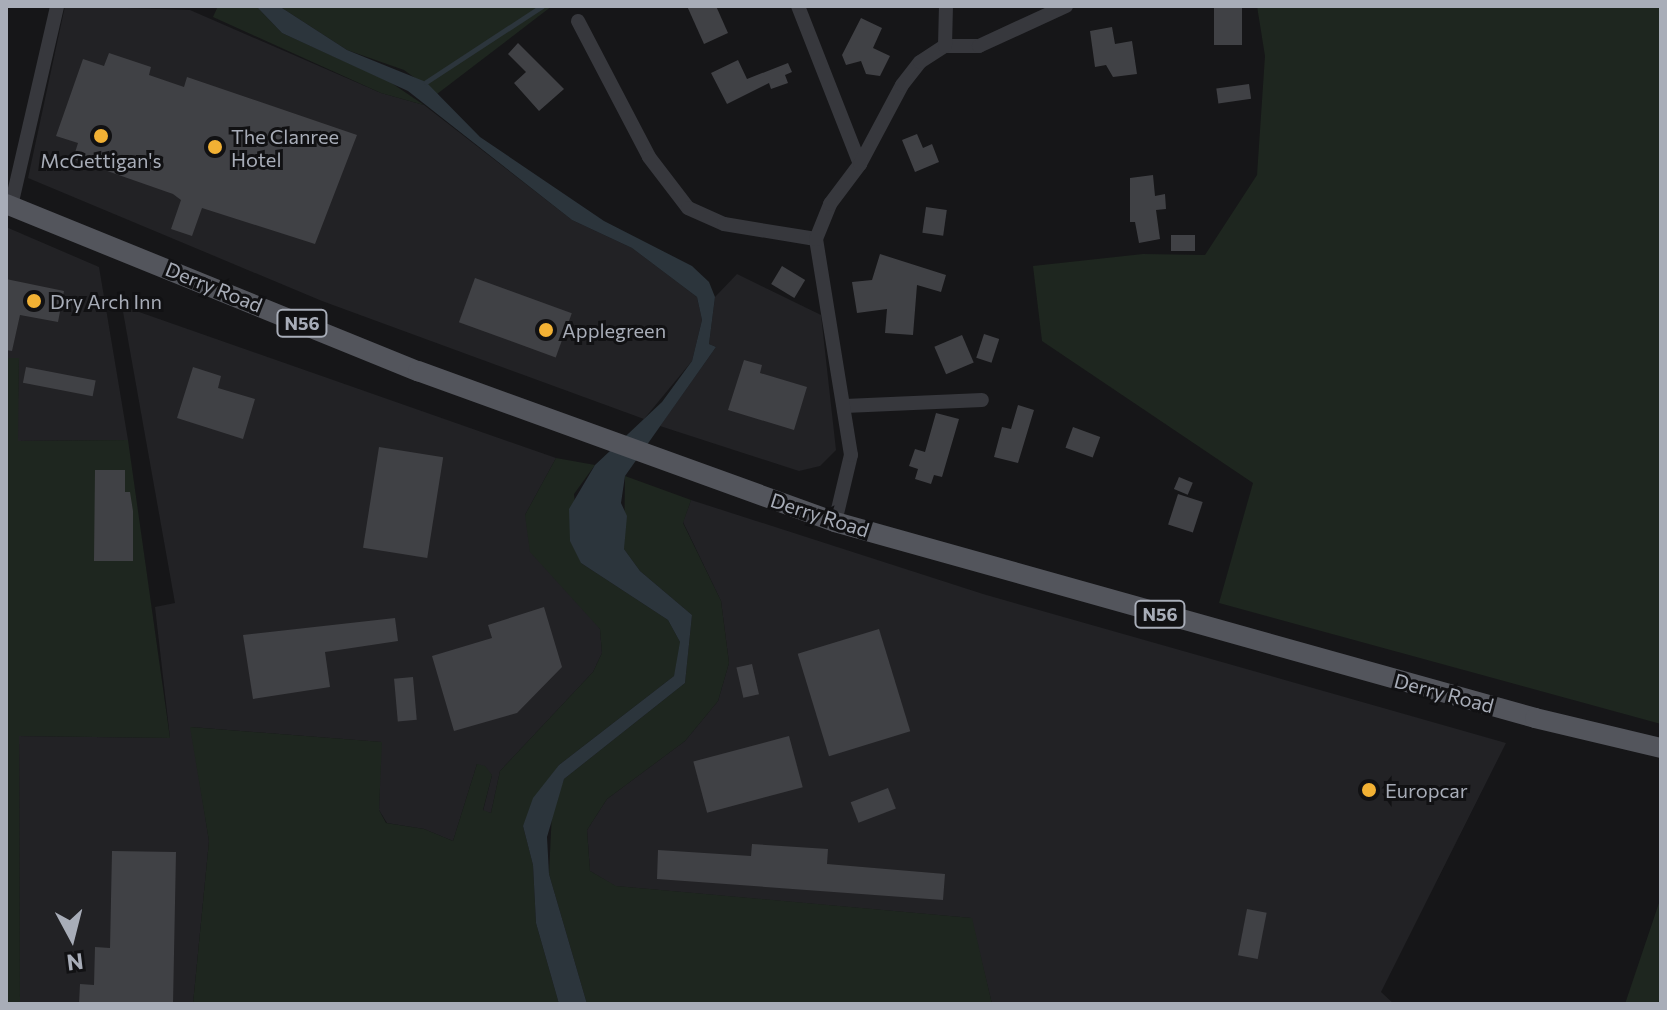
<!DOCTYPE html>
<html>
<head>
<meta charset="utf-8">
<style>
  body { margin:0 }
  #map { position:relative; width:1667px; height:1010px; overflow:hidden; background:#161618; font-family:Commissioner,sans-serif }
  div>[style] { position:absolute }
  .built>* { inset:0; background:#222225 }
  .green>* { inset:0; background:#1e261f }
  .water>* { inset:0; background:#2c353c }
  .stream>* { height:5px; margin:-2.5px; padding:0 2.5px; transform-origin:2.5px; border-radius:2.5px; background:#2c353c }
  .building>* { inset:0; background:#404145; transform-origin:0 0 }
  .minor>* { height:14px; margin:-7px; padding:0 7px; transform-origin:7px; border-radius:7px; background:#37383d }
  .primary>* { height:20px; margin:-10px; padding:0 10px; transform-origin:10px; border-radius:10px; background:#53555c }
  .dots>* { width:22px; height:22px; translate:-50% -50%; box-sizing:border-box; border:4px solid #111113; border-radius:50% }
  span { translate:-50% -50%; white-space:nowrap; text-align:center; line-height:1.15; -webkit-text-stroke:6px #111113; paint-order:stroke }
  .shield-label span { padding:2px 6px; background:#111113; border:2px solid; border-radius:6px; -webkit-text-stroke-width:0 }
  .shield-label { font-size:18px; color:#a8adb8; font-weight:700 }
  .poi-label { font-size:20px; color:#a8adb8 }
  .left { translate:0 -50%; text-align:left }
  .street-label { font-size:20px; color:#a8adb8 }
  .frame { position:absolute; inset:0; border:8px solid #a8adb8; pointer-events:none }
  .north { position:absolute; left:32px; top:898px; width:80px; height:80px; -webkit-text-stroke:6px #111113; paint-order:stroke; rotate:173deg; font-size:22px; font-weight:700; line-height:32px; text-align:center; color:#a8adb8 }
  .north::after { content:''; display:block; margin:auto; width:28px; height:36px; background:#a8adb8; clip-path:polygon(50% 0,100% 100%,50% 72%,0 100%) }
</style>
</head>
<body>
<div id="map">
  <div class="built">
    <div style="clip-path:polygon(65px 6px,190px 10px,381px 93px,424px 105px,572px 220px,632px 248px,697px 297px,702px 320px,692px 361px,644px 419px,322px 301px,28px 178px)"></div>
    <div style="clip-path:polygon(6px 227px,99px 267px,128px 440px,17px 441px,19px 358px,6px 358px)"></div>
    <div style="clip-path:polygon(737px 274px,821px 315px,836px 450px,820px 466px,799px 471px,660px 426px,716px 347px,709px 344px,715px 297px)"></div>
    <div style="clip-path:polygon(122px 306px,556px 458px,525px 515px,600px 629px,602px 653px,593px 672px,500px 771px,491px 813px,483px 811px,492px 775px,477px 764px,453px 841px,424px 829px,387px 823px,379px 810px,381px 742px,191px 727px,209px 841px,193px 1004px,20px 1004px,19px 736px,170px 738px,155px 607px,175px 603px)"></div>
    <div style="clip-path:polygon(691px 500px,983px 594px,1506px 743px,1381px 992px,1394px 1004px,992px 1004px,971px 918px,615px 886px,590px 871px,587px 830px,607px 799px,685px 741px,718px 701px,729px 663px,721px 601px,683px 522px)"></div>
  </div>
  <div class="green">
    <div style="clip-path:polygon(218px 6px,256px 6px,282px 33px,390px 82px,424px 105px,381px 93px,213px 17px)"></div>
    <div style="clip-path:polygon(279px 6px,552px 6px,437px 94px,404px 70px,347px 50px)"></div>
    <div style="clip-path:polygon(1257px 6px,1661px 6px,1661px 724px,1219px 603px,1253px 483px,1042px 341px,1033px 266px,1143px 254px,1205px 255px,1257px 175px,1265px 56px)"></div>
    <div style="clip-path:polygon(6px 358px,19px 358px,18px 441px,128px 440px,170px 738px,19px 736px,20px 1004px,6px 1004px)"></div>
    <div style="clip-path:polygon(556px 458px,595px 465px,574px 494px,581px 563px,668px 620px,680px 642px,680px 659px,674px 676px,559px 765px,523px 826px,533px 865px,536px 923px,559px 1004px,193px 1004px,209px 841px,190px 727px,382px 742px,379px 810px,386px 823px,424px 829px,453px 841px,477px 764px,485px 766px,492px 775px,483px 810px,491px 813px,500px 771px,593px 672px,602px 653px,600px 629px,530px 552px,525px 515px)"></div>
    <div style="clip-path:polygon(625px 476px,691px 500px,683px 523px,721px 601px,729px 663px,718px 701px,685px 741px,607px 799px,587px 830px,590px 871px,616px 886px,972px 918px,992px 1004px,587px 1004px,549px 874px,552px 811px,564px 779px,685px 683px,692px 615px,640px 571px,624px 549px)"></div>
    <div style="clip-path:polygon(1661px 897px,1661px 1004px,1625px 1004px)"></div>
  </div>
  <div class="water">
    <div style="clip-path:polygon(256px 6px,279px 6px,347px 50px,426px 82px,480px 137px,604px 221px,692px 266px,709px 282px,715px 297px,709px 344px,716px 347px,625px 476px,621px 503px,627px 516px,624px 549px,640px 571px,692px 615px,685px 683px,564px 779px,547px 837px,549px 874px,587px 1004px,559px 1004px,536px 923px,533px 865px,523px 826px,533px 798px,559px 765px,674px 676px,680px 642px,668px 620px,581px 563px,570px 541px,569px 509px,595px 465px,662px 402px,692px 361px,702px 320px,697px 297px,632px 248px,572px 220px,408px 91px,282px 33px)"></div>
  </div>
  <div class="stream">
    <div style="left:426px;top:82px;width:139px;rotate:-33.2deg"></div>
  </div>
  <div class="building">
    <div style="clip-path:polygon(687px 6px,716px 6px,728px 33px,704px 44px)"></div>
    <div style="left:1214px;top:6px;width:28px;height:39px"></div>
    <div style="clip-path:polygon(861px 18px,882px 28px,873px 48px,890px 56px,880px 76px,866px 74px,861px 61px,846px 65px,842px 55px)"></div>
    <div style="clip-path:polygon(1112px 27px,1115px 44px,1132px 41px,1137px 74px,1113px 77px,1106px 65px,1095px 67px,1090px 31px)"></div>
    <div style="clip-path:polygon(518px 43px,564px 89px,539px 111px,514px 83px,526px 72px,508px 54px)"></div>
    <div style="clip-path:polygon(109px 53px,151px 67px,149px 75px,184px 87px,187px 77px,357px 135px,315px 244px,202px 208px,192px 236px,171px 229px,181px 200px,173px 194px,73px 159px,78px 143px,56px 136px,83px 59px,104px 66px)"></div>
    <div style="clip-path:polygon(738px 60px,747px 79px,788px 63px,792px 72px,785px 75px,788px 83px,771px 89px,769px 83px,727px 104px,711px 73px)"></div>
    <div style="left:1249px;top:84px;width:15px;height:33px;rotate:82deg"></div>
    <div style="clip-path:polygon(917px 134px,923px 148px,932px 144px,939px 162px,915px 172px,902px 140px)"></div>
    <div style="clip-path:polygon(1153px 175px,1155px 196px,1165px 194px,1166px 209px,1156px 210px,1160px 239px,1139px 243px,1135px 222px,1130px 222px,1130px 178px)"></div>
    <div style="left:926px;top:207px;width:21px;height:26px;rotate:8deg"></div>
    <div style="left:1171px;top:235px;width:24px;height:16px"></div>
    <div style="clip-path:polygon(880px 254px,946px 275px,941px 292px,917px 285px,913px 335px,885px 333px,887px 309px,857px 313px,852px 282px,872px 280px)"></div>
    <div style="left:782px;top:266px;width:27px;height:21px;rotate:31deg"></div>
    <div style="left:475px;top:278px;width:103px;height:47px;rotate:20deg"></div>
    <div style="clip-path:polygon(6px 279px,64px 291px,58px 322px,20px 315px,12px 351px,6px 350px)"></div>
    <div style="left:984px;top:334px;width:16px;height:25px;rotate:18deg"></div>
    <div style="left:962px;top:335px;width:30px;height:30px;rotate:67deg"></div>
    <div style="clip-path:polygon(744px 360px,762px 365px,760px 373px,807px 387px,794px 430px,728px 410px)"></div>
    <div style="left:26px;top:367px;width:71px;height:16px;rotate:11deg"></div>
    <div style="clip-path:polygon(193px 367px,221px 376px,218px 388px,255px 399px,243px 439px,177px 418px)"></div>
    <div style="clip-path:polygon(1018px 405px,1034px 410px,1018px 463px,994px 457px,1002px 427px,1011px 429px)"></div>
    <div style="clip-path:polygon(936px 413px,959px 419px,942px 477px,934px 475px,931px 484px,915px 479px,918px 469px,909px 466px,915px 449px,925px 452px)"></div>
    <div style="left:1073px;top:427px;width:29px;height:22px;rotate:20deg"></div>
    <div style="left:379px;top:447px;width:65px;height:102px;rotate:9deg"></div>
    <div style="clip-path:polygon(95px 470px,125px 470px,125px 492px,130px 492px,133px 511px,133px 561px,94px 561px)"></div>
    <div style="left:1179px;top:477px;width:15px;height:13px;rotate:23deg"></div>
    <div style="left:1178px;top:494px;width:26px;height:32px;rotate:18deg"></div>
    <div style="clip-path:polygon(544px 607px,562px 667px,517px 713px,454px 731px,432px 656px,492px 638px,488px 625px)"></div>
    <div style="clip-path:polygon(395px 618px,398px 641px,325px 652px,330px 687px,253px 699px,243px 635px)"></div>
    <div style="left:879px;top:629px;width:107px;height:85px;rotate:73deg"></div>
    <div style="left:752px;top:664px;width:31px;height:16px;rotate:77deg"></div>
    <div style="left:413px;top:677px;width:43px;height:19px;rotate:85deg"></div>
    <div style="left:789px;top:736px;width:53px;height:99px;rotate:75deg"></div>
    <div style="left:888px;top:788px;width:22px;height:40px;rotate:69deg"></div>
    <div style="clip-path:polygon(752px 844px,828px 849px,827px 864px,945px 874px,943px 900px,657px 879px,658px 850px,751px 856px)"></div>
    <div style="clip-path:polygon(112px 851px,176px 852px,173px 1004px,79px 1004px,80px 984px,94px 985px,95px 947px,110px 948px)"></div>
    <div style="left:1247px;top:909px;width:20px;height:47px;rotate:11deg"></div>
  </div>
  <div class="minor">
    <div style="left:798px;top:6px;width:170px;rotate:68.6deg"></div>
    <div style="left:578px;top:21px;width:153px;rotate:62.4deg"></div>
    <div style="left:649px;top:157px;width:64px;rotate:52.6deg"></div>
    <div style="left:688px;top:208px;width:39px;rotate:24deg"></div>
    <div style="left:724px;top:224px;width:93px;rotate:9.3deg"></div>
    <div style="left:945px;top:46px;width:34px"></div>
    <div style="left:979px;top:46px;width:96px;rotate:-24.7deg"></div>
    <div style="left:11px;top:206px;width:205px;rotate:-77deg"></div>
    <div style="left:845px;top:406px;width:137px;rotate:-2.5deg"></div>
    <div style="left:835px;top:522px;width:69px;rotate:-76.6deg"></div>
    <div style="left:851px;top:455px;width:219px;rotate:-99.2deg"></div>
    <div style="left:816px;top:239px;width:38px;rotate:-68deg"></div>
    <div style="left:830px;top:204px;width:50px;rotate:-53.1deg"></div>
    <div style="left:860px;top:164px;width:89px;rotate:-62deg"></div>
    <div style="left:902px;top:85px;width:29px;rotate:-52deg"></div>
    <div style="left:920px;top:62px;width:30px;rotate:-33deg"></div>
    <div style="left:945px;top:46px;width:40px;rotate:-88.6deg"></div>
  </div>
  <div class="primary">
    <div style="left:6px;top:204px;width:445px;rotate:22.1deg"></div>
    <div style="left:418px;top:371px;width:443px;rotate:19.9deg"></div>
    <div style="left:835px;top:522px;width:727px;rotate:15.64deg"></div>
    <div style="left:1535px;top:718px;width:130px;rotate:13.4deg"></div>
  </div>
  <div class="dots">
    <div style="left:101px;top:136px;background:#f2b134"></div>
    <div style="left:215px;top:147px;background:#f2b134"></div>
    <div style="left:34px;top:301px;background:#f2b134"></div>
    <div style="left:546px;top:330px;background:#f2b134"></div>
    <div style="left:1369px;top:790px;background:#f2b134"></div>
  </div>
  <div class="shield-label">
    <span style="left:302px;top:323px">N56</span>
    <span style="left:1160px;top:614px">N56</span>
  </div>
  <div class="poi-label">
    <span class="left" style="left:231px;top:148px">The Clanree<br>Hotel</span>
    <span style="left:101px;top:160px">McGettigan's</span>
    <span class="left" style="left:50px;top:301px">Dry Arch Inn</span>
    <span class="left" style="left:562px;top:330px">Applegreen</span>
    <span class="left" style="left:1385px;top:790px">Europcar</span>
  </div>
  <div class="street-label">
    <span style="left:214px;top:287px;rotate:22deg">Derry Road</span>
    <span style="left:820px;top:515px;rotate:18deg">Derry Road</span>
    <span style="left:1444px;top:693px;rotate:15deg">Derry Road</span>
  </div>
  <div class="frame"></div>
  <div class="north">N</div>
</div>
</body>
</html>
